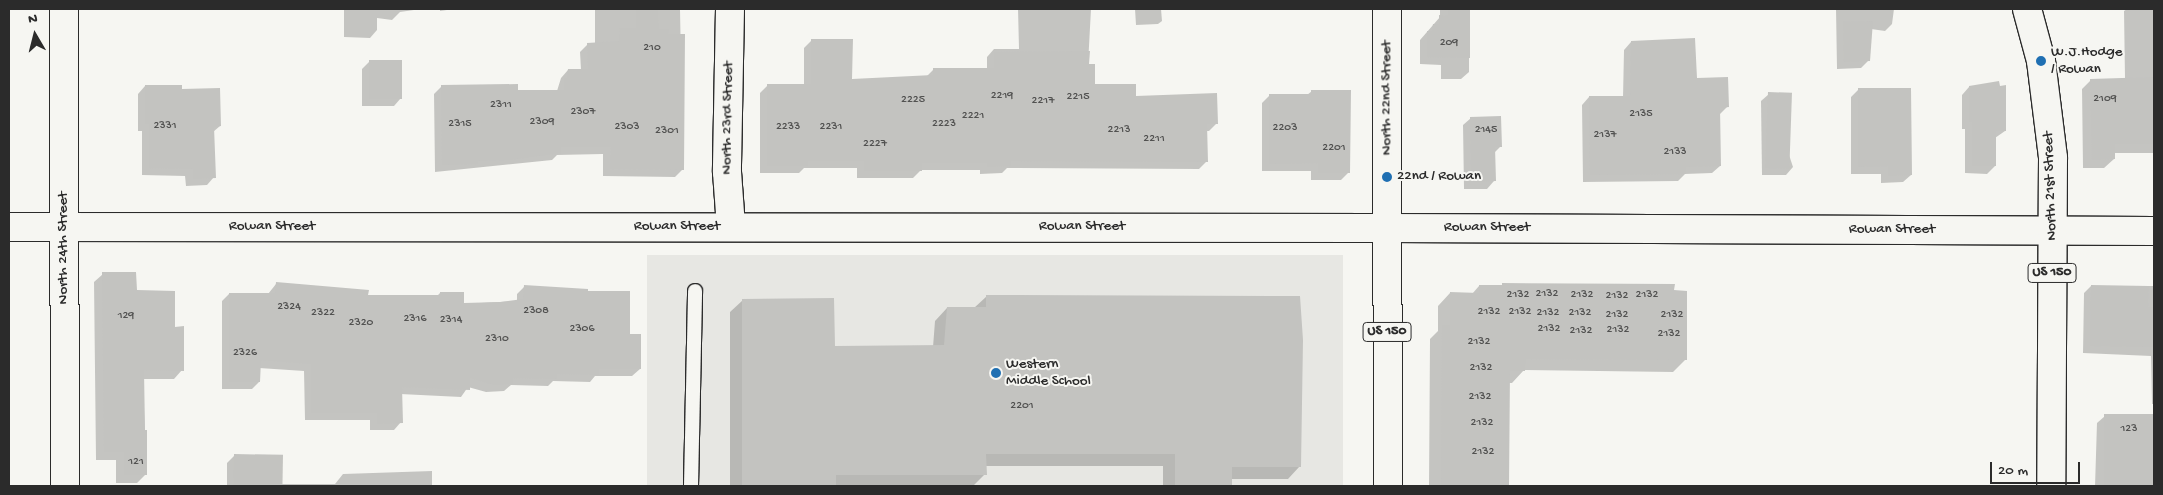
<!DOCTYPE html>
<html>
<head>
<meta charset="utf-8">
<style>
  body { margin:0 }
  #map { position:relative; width:2163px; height:495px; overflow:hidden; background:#f6f6f2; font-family:"Gochi Hand",sans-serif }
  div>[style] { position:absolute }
  .built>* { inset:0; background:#e7e7e3; transform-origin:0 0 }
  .shadow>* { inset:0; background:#0003 }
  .building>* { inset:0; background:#c3c3c0; transform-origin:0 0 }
  .roads { filter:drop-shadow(1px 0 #2b2b2b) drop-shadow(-1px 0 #2b2b2b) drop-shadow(0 1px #2b2b2b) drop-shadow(0 -1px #2b2b2b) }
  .service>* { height:14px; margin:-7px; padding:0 7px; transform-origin:7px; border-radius:7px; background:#f6f6f2 }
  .minor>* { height:28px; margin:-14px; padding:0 14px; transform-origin:14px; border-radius:14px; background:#f6f6f2 }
  .primary>* { height:28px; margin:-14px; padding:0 14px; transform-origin:14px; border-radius:14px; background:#f6f6f2 }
  .dots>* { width:14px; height:14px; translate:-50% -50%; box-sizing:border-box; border:2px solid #f6f6f2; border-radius:50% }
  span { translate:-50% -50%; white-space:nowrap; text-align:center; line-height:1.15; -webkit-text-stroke:4px #f6f6f2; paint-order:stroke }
  .number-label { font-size:12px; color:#515150 }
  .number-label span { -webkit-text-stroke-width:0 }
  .shield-label span { padding:1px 4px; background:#f6f6f2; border:1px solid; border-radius:4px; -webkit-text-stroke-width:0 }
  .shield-label { font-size:14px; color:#2b2b2b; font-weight:700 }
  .poi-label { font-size:15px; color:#2b2b2b }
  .left { translate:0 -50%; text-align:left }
  .street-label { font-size:15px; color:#2b2b2b }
  .frame { position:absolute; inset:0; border:10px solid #2b2b2b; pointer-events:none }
  .north { position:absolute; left:10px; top:10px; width:50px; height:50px; -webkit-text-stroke:4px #f6f6f2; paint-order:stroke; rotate:352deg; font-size:14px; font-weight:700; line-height:20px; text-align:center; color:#2b2b2b }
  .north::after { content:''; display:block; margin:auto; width:18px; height:22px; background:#2b2b2b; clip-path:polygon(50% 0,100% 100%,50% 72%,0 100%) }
  .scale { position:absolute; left:1990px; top:462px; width:90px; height:22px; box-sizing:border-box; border:2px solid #2b2b2b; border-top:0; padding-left:6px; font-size:15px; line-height:18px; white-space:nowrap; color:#2b2b2b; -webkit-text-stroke:4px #f6f6f2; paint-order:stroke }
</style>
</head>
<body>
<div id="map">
  <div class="built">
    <div style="left:647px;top:255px;width:696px;height:231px"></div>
  </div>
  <div class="shadow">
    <div style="clip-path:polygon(344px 9px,421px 9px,400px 12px,392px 20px,377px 18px,377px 30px,370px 38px,344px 37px)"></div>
    <div style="clip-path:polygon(440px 9px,454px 9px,440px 11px)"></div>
    <div style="clip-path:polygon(595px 9px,680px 9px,683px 169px,675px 177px,603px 176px,603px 154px,557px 155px,552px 160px,435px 172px,434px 94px,442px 86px,517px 92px,557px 91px,561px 78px,568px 70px,581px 70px,580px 52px,588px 44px,595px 44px)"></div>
    <div style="clip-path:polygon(1018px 9px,1091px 9px,1088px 65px,1093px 85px,1217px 123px,1209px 131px,1206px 131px,1207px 161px,1199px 169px,1007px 168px,1002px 173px,980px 174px,980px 170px,921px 170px,913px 178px,857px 178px,857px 168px,804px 168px,799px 173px,760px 173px,760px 93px,768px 85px,804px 86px,804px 48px,812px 40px,851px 80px,926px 77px,933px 70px,987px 69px,987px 57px,994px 49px,1019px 49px)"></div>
    <div style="clip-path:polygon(1135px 9px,1161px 9px,1162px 21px,1158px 24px,1136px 25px)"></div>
    <div style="clip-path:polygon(1440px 9px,1469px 9px,1469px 72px,1461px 79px,1441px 79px,1441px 65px,1420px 64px,1420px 40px,1440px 17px)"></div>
    <div style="clip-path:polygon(1836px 9px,1894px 9px,1892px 24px,1885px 31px,1871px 29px,1868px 61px,1861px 68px,1837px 69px)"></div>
    <div style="clip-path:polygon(2127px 9px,2154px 9px,2154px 153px,2113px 153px,2114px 159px,2104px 168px,2083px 168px,2082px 89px,2091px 80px,2125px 79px,2124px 11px)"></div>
    <div style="clip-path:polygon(1631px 42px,1696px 79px,1727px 107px,1720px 114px,1720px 166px,1712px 173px,1685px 174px,1678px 181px,1583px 182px,1582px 105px,1589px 97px,1623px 97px,1624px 50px)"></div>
    <div style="clip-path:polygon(369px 62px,401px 98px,394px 106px,362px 106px,362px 69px)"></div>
    <div style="clip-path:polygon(145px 86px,181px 90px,220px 126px,213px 132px,214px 177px,207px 185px,186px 186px,185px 176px,142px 175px,142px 131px,138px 131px,138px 94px)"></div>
    <div style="clip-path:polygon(1969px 87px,2005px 131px,1995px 138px,1995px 166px,1987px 174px,1965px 173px,1965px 129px,1962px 129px,1962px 95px)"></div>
    <div style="clip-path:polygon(1858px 90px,1911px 175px,1903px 182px,1881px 183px,1881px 174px,1851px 174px,1851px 97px)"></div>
    <div style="clip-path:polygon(1312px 91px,1349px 172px,1341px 180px,1311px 180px,1311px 171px,1262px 171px,1262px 103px,1270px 95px,1307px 95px)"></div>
    <div style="clip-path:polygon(1769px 94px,1793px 167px,1786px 175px,1762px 175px,1761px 101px)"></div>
    <div style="clip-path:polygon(1471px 118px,1501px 146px,1494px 153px,1494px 181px,1487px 189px,1464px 189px,1463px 125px)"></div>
    <div style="clip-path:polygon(103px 274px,135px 291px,174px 328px,182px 370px,174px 379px,143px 379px,146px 474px,137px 483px,116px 483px,116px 460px,96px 460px,94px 282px)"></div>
    <div style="clip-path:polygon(276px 284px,367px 297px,437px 296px,440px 293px,462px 304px,517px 301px,517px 294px,524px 287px,628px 335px,640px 369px,632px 376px,595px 376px,590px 382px,553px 381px,548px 386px,511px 385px,504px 391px,486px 392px,468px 387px,461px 397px,400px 394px,401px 422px,394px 430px,370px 430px,370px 420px,305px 420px,304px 371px,259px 368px,259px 382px,252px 389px,222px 389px,222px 301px,229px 294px,268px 294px)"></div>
    <div style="clip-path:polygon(1479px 286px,1673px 292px,1686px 359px,1673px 372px,1524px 370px,1512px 383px,1509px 383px,1508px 486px,1429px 486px,1430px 339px,1438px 331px,1438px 306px,1450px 293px,1472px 294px)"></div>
    <div style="clip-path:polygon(2091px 286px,2154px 286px,2154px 404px,2152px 404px,2151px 356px,2083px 353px,2084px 293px)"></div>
    <div style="clip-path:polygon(987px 296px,1300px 466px,1288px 479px,1231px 479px,1231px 486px,1163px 486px,1163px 466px,985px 466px,985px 474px,973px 486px,730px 486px,730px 312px,743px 300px,833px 347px,933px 347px,935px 321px,947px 308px,974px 308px)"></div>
    <div style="clip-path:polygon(2105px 416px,2154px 416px,2154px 486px,2095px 486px,2097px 423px)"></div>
    <div style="clip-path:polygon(235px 455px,282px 484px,335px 484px,343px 474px,432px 471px,432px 486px,227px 486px,227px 463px)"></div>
  </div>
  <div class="building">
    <div style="clip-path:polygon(636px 9px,658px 9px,659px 29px,669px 29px,668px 34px,685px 34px,684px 170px,610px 169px,611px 147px,561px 147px,561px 153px,510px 160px,478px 161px,478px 164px,442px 165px,441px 85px,518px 84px,518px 90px,564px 90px,564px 78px,567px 78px,568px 69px,588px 69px,587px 43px,619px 41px,620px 28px,636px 28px)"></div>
    <div style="clip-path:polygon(1448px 9px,1470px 9px,1470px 58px,1427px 57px,1427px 31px,1432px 31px,1433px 24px,1439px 24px,1439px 15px,1448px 16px)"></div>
    <div style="clip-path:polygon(1873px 21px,1870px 61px,1844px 62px,1843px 22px)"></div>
    <div style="clip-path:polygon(1695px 38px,1697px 78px,1728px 77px,1729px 107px,1720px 108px,1721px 166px,1686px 167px,1686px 174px,1590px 175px,1589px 96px,1630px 96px,1631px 41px)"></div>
    <div style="clip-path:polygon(811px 39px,853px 39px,852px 79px,933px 75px,933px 68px,994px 68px,994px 52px,1090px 51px,1089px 64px,1095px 64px,1095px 84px,1136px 84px,1136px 96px,1217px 93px,1218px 124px,1207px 124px,1208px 162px,1011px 161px,1011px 166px,987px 167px,987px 163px,922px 163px,922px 171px,864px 171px,864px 161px,808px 161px,808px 166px,767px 166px,767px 84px,811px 84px)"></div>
    <div style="left:369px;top:60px;width:33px;height:39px"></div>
    <div style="clip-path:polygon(2154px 77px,2154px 144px,2115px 144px,2115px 159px,2092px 160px,2090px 79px)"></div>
    <div style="clip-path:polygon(1999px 81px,2000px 86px,2006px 85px,2006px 131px,1996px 131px,1996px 166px,1972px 166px,1972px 122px,1969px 122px,1969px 86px)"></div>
    <div style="clip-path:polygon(145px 85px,182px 85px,182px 89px,220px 88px,221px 126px,214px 127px,216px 178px,193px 179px,193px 169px,149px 168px,149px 124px,145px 124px)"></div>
    <div style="clip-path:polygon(1858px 88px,1911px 88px,1912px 175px,1888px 176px,1888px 166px,1858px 167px)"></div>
    <div style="clip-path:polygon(1311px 90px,1351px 90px,1350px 173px,1318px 173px,1318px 163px,1269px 164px,1269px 94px,1311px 94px)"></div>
    <div style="left:1768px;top:92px;width:24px;height:76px;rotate:2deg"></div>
    <div style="clip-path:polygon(1501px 116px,1502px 147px,1495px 147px,1496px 181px,1471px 182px,1470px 117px)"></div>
    <div style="clip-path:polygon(102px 272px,136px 272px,137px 290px,175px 291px,175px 327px,184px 326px,184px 371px,144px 370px,145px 430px,147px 430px,147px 475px,124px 475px,124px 452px,104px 452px)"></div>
    <div style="clip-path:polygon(276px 282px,369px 290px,368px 295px,440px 295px,440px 292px,464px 292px,464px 303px,500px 302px,523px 299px,524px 285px,588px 289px,588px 291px,630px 291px,630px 334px,641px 334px,641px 369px,599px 369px,599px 375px,557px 374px,557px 379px,513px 378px,513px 384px,494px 385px,470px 378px,470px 390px,402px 387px,403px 423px,377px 424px,377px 413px,311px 413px,311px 364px,261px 360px,260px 382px,229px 382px,229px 293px,275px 293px)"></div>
    <div style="clip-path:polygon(1502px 283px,1675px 284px,1674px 290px,1687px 291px,1687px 360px,1526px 359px,1525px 371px,1510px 371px,1509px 486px,1441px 486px,1442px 325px,1450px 325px,1450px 292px,1479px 293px,1479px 285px,1502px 285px)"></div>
    <div style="clip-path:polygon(2091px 285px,2149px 286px,2148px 307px,2154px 307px,2154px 347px,2090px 346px)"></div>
    <div style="clip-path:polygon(986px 295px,1300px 296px,1303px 340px,1301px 467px,1232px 467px,1232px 486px,1175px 486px,1175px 454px,986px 454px,987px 475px,836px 475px,836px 486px,742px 486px,742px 299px,834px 298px,835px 346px,944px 345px,947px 307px,986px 307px)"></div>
    <div style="left:2104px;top:414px;width:50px;height:72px"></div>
    <div style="left:234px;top:454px;width:49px;height:32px;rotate:1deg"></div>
  </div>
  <div class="roads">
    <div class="service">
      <div style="left:691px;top:486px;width:195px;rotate:-88.8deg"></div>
    </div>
    <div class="minor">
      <div style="left:64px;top:9px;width:477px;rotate:89.9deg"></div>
      <div style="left:730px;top:9px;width:163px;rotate:91.1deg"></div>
      <div style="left:727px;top:172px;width:55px;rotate:85.8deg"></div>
      <div style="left:9px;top:227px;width:1378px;rotate:0.04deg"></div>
      <div style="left:1387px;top:228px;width:767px;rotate:0.22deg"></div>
    </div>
    <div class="primary">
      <div style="left:1387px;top:9px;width:477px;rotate:89.9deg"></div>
      <div style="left:2027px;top:9px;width:54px;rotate:74.9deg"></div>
      <div style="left:2041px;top:61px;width:98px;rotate:82.9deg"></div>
      <div style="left:2053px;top:158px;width:328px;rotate:90.3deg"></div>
    </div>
  </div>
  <div class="dots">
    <div style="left:2041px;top:61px;background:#1f6fb2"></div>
    <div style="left:1387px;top:177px;background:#1f6fb2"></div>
    <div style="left:996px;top:373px;background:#1f6fb2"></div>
  </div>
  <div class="number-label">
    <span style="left:1449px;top:44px">209</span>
    <span style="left:652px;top:49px">210</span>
    <span style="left:1002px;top:97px">2219</span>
    <span style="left:1078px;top:98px">2215</span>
    <span style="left:2105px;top:100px">2109</span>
    <span style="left:913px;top:101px">2225</span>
    <span style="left:1043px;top:102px">2217</span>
    <span style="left:501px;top:106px">2311</span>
    <span style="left:583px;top:113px">2307</span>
    <span style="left:1641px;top:115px">2135</span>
    <span style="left:973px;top:117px">2221</span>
    <span style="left:542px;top:123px">2309</span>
    <span style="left:460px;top:125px">2315</span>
    <span style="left:944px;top:125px">2223</span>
    <span style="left:165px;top:127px">2331</span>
    <span style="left:627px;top:128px">2303</span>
    <span style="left:788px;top:128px">2233</span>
    <span style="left:831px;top:128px">2231</span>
    <span style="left:1285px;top:129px">2203</span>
    <span style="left:1119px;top:131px">2213</span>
    <span style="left:1486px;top:131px">2145</span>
    <span style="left:667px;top:132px">2301</span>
    <span style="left:1605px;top:136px">2137</span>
    <span style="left:1154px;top:140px">2211</span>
    <span style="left:875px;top:145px">2227</span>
    <span style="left:1334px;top:149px">2201</span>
    <span style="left:1675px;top:153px">2133</span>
    <span style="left:1547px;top:295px">2132</span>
    <span style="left:1518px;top:296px">2132</span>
    <span style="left:1582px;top:296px">2132</span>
    <span style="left:1647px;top:296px">2132</span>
    <span style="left:1617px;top:297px">2132</span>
    <span style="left:289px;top:308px">2324</span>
    <span style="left:536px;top:312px">2308</span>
    <span style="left:1489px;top:313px">2132</span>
    <span style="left:1520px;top:313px">2132</span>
    <span style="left:323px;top:314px">2322</span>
    <span style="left:1548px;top:314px">2132</span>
    <span style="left:1580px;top:314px">2132</span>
    <span style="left:1617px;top:316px">2132</span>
    <span style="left:1672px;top:316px">2132</span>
    <span style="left:126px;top:317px">129</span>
    <span style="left:415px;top:320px">2316</span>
    <span style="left:451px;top:321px">2314</span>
    <span style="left:361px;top:324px">2320</span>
    <span style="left:582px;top:330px">2306</span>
    <span style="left:1549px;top:330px">2132</span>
    <span style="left:1618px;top:331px">2132</span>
    <span style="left:1581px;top:332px">2132</span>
    <span style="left:1669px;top:335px">2132</span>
    <span style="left:497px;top:340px">2310</span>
    <span style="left:1479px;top:343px">2132</span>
    <span style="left:245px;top:354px">2326</span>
    <span style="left:1481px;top:369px">2132</span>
    <span style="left:1480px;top:398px">2132</span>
    <span style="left:1022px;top:407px">2201</span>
    <span style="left:1482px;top:424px">2132</span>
    <span style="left:2129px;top:430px">123</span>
    <span style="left:1483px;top:453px">2132</span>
    <span style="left:136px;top:463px">121</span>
  </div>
  <div class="shield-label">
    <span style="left:2052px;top:273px">US 150</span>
    <span style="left:1387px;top:332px">US 150</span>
  </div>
  <div class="poi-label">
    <span class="left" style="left:2051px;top:61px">W.J.Hodge<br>/ Rowan</span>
    <span class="left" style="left:1397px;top:177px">22nd / Rowan</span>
    <span class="left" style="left:1006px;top:373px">Western<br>Middle School</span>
  </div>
  <div class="street-label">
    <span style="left:1387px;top:98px;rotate:-90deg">North 22nd Street</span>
    <span style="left:728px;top:118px;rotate:-89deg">North 23rd Street</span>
    <span style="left:2051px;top:186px;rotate:-92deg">North 21st Street</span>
    <span style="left:272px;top:227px">Rowan Street</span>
    <span style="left:677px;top:227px">Rowan Street</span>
    <span style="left:1082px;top:227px">Rowan Street</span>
    <span style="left:1487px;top:228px">Rowan Street</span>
    <span style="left:1892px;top:230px">Rowan Street</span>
    <span style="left:64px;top:248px;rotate:-90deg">North 24th Street</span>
  </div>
  <div class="frame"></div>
  <div class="north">N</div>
  <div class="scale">20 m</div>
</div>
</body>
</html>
